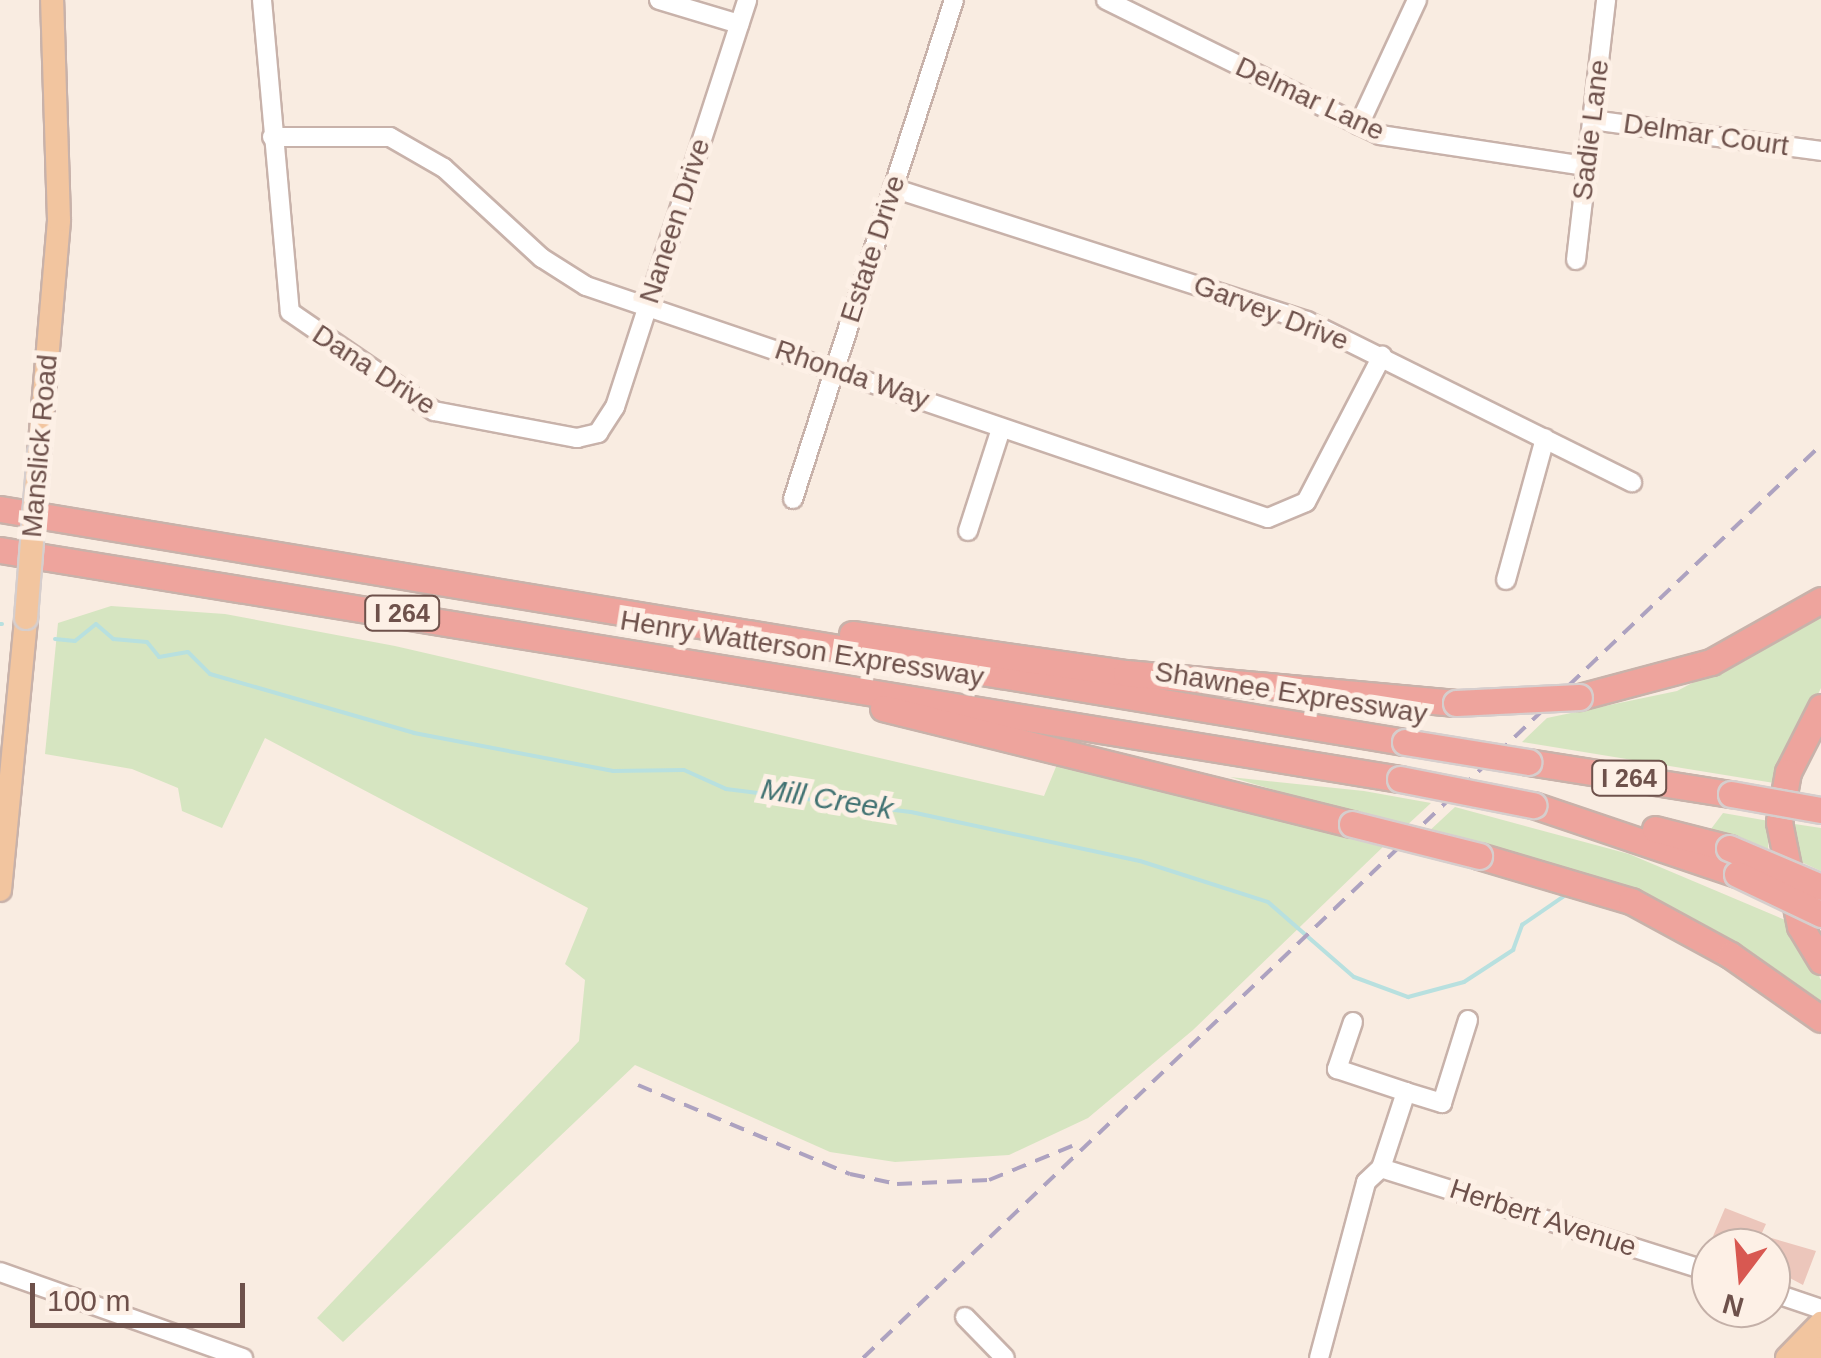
<!DOCTYPE html>
<html>
<head>
<meta charset="utf-8">
<style>
  body { margin:0 }
  #map { position:relative; width:1821px; height:1358px; overflow:hidden; background:#f9ece1; font-family:Helvetica,sans-serif }
  div>[style] { position:absolute }
  .green>* { inset:0; background:#d6e5c1 }
  .stream>* { height:4px; margin:-2px; padding:0 2px; transform-origin:2px; border-radius:2px; background:#b8e0df }
  .building>* { inset:0; background:#ecc6bb }
  .roads { filter:drop-shadow(2px 0 #c8b2aa) drop-shadow(-2px 0 #c8b2aa) drop-shadow(0 2px #c8b2aa) drop-shadow(0 -2px #c8b2aa) }
  .minor>* { height:18px; margin:-9px; padding:0 9px; transform-origin:9px; border-radius:9px; background:#fff }
  .major>* { height:22px; margin:-11px; padding:0 11px; transform-origin:11px; border-radius:11px; background:#f2c59f }
  .highway>* { height:25px; margin:-12.5px; padding:0 12.5px; transform-origin:12.5px; border-radius:12.5px; background:#eea49d }
  .rail>* { height:4px; margin-top:-2px; transform-origin:0; background:repeating-linear-gradient(90deg,#ada2c0 0 15px,transparent 0 25px) }
  .bridges { filter:drop-shadow(2px 0 #d6cecd) drop-shadow(-2px 0 #d6cecd) drop-shadow(0 2px #d6cecd) drop-shadow(0 -2px #d6cecd) }
  .major-bridge>* { height:22px; margin:-11px; padding:0 11px; transform-origin:11px; border-radius:11px; background:#f2c59f }
  .highway-bridge>* { height:25px; margin:-12.5px; padding:0 12.5px; transform-origin:12.5px; border-radius:12.5px; background:#eea49d }
  span { translate:-50% -50%; white-space:nowrap; text-align:center; line-height:1.15; -webkit-text-stroke:10px #fdf0e6; paint-order:stroke }
  .shield-label span { padding:2px 8px; background:#fdf0e6; border:2px solid; border-radius:8px; -webkit-text-stroke-width:0 }
  .shield-label { font-size:25px; color:#6e514b; font-weight:700 }
  .street-label { font-size:28px; color:#6e514b }
  .water-label { font-size:30px; color:#417272; font-style:italic }
  .north { position:absolute; left:1691px; top:1228px; width:100px; height:100px; box-sizing:border-box; background:#fdf0e6; border:2px solid #c4b0a8; border-radius:50%; rotate:196deg; font-size:28px; font-weight:700; line-height:40px; text-align:center; color:#6e514b }
  .north::after { content:''; display:block; margin:auto; width:35px; height:45px; background:#d85851; clip-path:polygon(50% 0,100% 100%,50% 72%,0 100%) }
  .scale { position:absolute; left:30px; top:1283px; width:215px; height:45px; box-sizing:border-box; border:5px solid #6e514b; border-top:0; padding-left:12px; font-size:30px; line-height:35px; white-space:nowrap; color:#6e514b; -webkit-text-stroke:8px #fdf0e6; paint-order:stroke }
</style>
</head>
<body>
<div id="map">
  <div class="green">
    <div style="clip-path:polygon(111px 606px,225px 614px,395px 646px,1044px 796px,1058px 762px,1386px 844px,1193px 1030px,1088px 1118px,1009px 1155px,895px 1162px,830px 1152px,635px 1065px,343px 1342px,317px 1318px,579px 1041px,585px 980px,565px 964px,588px 908px,265px 738px,222px 828px,182px 811px,178px 788px,132px 769px,45px 754px,58px 623px)"></div>
    <div style="clip-path:polygon(1821px 615px,1821px 688px,1774px 783px,1522px 742px,1547px 718px,1677px 691px)"></div>
    <div style="clip-path:polygon(1230px 777px,1364px 791px,1431px 803px,1404px 828px)"></div>
    <div style="clip-path:polygon(1455px 807px,1629px 854px,1790px 922px,1821px 980px,1821px 1008px,1594px 877px,1426px 834px)"></div>
    <div style="clip-path:polygon(1723px 813px,1769px 821px,1768px 850px,1711px 829px)"></div>
    <div style="clip-path:polygon(1788px 823px,1821px 828px,1821px 871px,1788px 856px)"></div>
  </div>
  <div class="stream">
    <div style="left:0;top:624px;width:2px"></div>
    <div style="left:55px;top:639px;width:20px;rotate:6deg"></div>
    <div style="left:75px;top:641px;width:27px;rotate:-39deg"></div>
    <div style="left:96px;top:624px;width:23px;rotate:41deg"></div>
    <div style="left:113px;top:639px;width:34px;rotate:5deg"></div>
    <div style="left:147px;top:642px;width:19px;rotate:51deg"></div>
    <div style="left:159px;top:657px;width:29px;rotate:-10deg"></div>
    <div style="left:188px;top:652px;width:31px;rotate:45deg"></div>
    <div style="left:210px;top:674px;width:212px;rotate:16.1deg"></div>
    <div style="left:414px;top:733px;width:203px;rotate:10.8deg"></div>
    <div style="left:613px;top:771px;width:71px;rotate:-0.8deg"></div>
    <div style="left:684px;top:770px;width:46px;rotate:24.3deg"></div>
    <div style="left:726px;top:789px;width:186px;rotate:7.1deg"></div>
    <div style="left:911px;top:812px;width:234px;rotate:12.1deg"></div>
    <div style="left:1140px;top:861px;width:134px;rotate:17.8deg"></div>
    <div style="left:1268px;top:902px;width:114px;rotate:41.1deg"></div>
    <div style="left:1354px;top:977px;width:58px;rotate:20.3deg"></div>
    <div style="left:1408px;top:997px;width:58px;rotate:-15deg"></div>
    <div style="left:1464px;top:982px;width:59px;rotate:-33.1deg"></div>
    <div style="left:1513px;top:950px;width:27px;rotate:-70deg"></div>
    <div style="left:1522px;top:925px;width:51px;rotate:-34.6deg"></div>
  </div>
  <div class="building">
    <div style="clip-path:polygon(1725px 1208px,1766px 1224px,1761px 1235px,1816px 1251px,1803px 1285px,1771px 1268px,1771px 1248px,1708px 1248px)"></div>
  </div>
  <div class="roads">
    <div class="minor">
      <div style="left:262px;top:0;width:313px;rotate:84.9deg"></div>
      <div style="left:290px;top:312px;width:175px;rotate:34.5deg"></div>
      <div style="left:434px;top:411px;width:146px;rotate:10.7deg"></div>
      <div style="left:577px;top:438px;width:22px;rotate:-13deg"></div>
      <div style="left:598px;top:433px;width:31px;rotate:-57deg"></div>
      <div style="left:615px;top:407px;width:428px;rotate:-72deg"></div>
      <div style="left:659px;top:0;width:84px;rotate:16.7deg"></div>
      <div style="left:1106px;top:0;width:305px;rotate:26.2deg"></div>
      <div style="left:1380px;top:135px;width:208px;rotate:8.6deg"></div>
      <div style="left:1592px;top:120px;width:231px;rotate:7.7deg"></div>
      <div style="left:1359px;top:125px;width:138px;rotate:-65.1deg"></div>
      <div style="left:272px;top:137px;width:118px"></div>
      <div style="left:390px;top:137px;width:62px;rotate:29.9deg"></div>
      <div style="left:444px;top:168px;width:133px;rotate:42.6deg"></div>
      <div style="left:542px;top:258px;width:52px;rotate:32.5deg"></div>
      <div style="left:586px;top:286px;width:720px;rotate:18.79deg"></div>
      <div style="left:1268px;top:518px;width:41px;rotate:-22.8deg"></div>
      <div style="left:1306px;top:502px;width:165px;rotate:-62.5deg"></div>
      <div style="left:893px;top:188px;width:435px;rotate:17.8deg"></div>
      <div style="left:1307px;top:321px;width:363px;rotate:26.4deg"></div>
      <div style="left:1576px;top:260px;width:262px;rotate:-83.4deg"></div>
      <div style="left:793px;top:499px;width:524px;rotate:-72.12deg"></div>
      <div style="left:968px;top:531px;width:107px;rotate:-72.1deg"></div>
      <div style="left:1506px;top:580px;width:147px;rotate:-74.6deg"></div>
      <div style="left:1353px;top:1022px;width:50px;rotate:108.8deg"></div>
      <div style="left:1337px;top:1069px;width:73px;rotate:18.4deg"></div>
      <div style="left:1381px;top:1168px;width:80px;rotate:-71.8deg"></div>
      <div style="left:1406px;top:1092px;width:38px;rotate:17deg"></div>
      <div style="left:1442px;top:1103px;width:87px;rotate:-72.6deg"></div>
      <div style="left:0;top:1272px;width:258px;rotate:19.5deg"></div>
      <div style="left:1771px;top:1292px;width:53px;rotate:18.8deg"></div>
      <div style="left:965px;top:1317px;width:57px;rotate:45.7deg"></div>
      <div style="left:1319px;top:1358px;width:182px;rotate:-75deg"></div>
      <div style="left:1366px;top:1182px;width:21px;rotate:-43deg"></div>
      <div style="left:1381px;top:1168px;width:346px;rotate:17.5deg"></div>
    </div>
    <div class="major">
      <div style="left:39px;top:454px;width:235px;rotate:-85.1deg"></div>
      <div style="left:59px;top:220px;width:220px;rotate:-91.8deg"></div>
      <div style="left:0;top:890px;width:273px;rotate:-84.5deg"></div>
      <div style="left:1787px;top:1358px;width:49px;rotate:-45.8deg"></div>
      <div style="left:1811px;top:1358px;width:14px;rotate:-45deg"></div>
    </div>
    <div class="highway">
      <div style="left:0;top:509px;width:1424px;rotate:9.42deg"></div>
      <div style="left:0;top:550px;width:1419px;rotate:9.29deg"></div>
      <div style="left:852px;top:634px;width:277px;rotate:8.1deg"></div>
      <div style="left:1126px;top:673px;width:331px;rotate:5.2deg"></div>
      <div style="left:1579px;top:697px;width:137px;rotate:-14.9deg"></div>
      <div style="left:1711px;top:662px;width:126px;rotate:-29.4deg"></div>
      <div style="left:1821px;top:707px;width:73px;rotate:116.9deg"></div>
      <div style="left:1788px;top:772px;width:51px;rotate:100.2deg"></div>
      <div style="left:1779px;top:822px;width:106px;rotate:78.6deg"></div>
      <div style="left:1800px;top:926px;width:41px;rotate:59deg"></div>
      <div style="left:883px;top:708px;width:483px;rotate:13.9deg"></div>
      <div style="left:1528px;top:762px;width:206px;rotate:9deg"></div>
      <div style="left:1533px;top:805px;width:215px;rotate:18.7deg"></div>
      <div style="left:1655px;top:829px;width:76px;rotate:14.4deg"></div>
      <div style="left:1479px;top:856px;width:159px;rotate:16.5deg"></div>
      <div style="left:1631px;top:901px;width:113px;rotate:28.6deg"></div>
      <div style="left:1730px;top:955px;width:111px;rotate:35.1deg"></div>
    </div>
  </div>
  <div class="rail">
    <div style="left:638px;top:1085px;width:230px;rotate:22.8deg"></div>
    <div style="left:850px;top:1174px;width:48px;rotate:12deg"></div>
    <div style="left:897px;top:1184px;width:92px;rotate:-2.5deg"></div>
    <div style="left:989px;top:1180px;width:90px;rotate:-22.3deg"></div>
    <div style="left:863px;top:1358px;width:1323px;rotate:-43.62deg"></div>
  </div>
  <div class="bridges">
    <div class="major-bridge">
      <div style="left:26px;top:618px;width:165px;rotate:-85.5deg"></div>
    </div>
    <div class="highway-bridge">
      <div style="left:1456px;top:703px;width:123px;rotate:-2.8deg"></div>
      <div style="left:1405px;top:742px;width:125px;rotate:9.2deg"></div>
      <div style="left:1400px;top:779px;width:136px;rotate:11.1deg"></div>
      <div style="left:1731px;top:794px;width:91px;rotate:10.1deg"></div>
      <div style="left:1352px;top:824px;width:131px;rotate:14.1deg"></div>
      <div style="left:1729px;top:848px;width:100px;rotate:23deg"></div>
      <div style="left:1737px;top:874px;width:93px;rotate:25.5deg"></div>
    </div>
  </div>
  <div class="shield-label">
    <span style="left:402px;top:613px">I 264</span>
    <span style="left:1629px;top:778px">I 264</span>
  </div>
  <div class="street-label">
    <span style="left:1310px;top:99px;rotate:25deg">Delmar Lane</span>
    <span style="left:1591px;top:130px;rotate:-83deg">Sadie Lane</span>
    <span style="left:1706px;top:135px;rotate:8deg">Delmar Court</span>
    <span style="left:675px;top:221px;rotate:-72deg">Naneen Drive</span>
    <span style="left:873px;top:249px;rotate:-72deg">Estate Drive</span>
    <span style="left:1271px;top:313px;rotate:21deg">Garvey Drive</span>
    <span style="left:374px;top:370px;rotate:33deg">Dana Drive</span>
    <span style="left:852px;top:375px;rotate:19deg">Rhonda Way</span>
    <span style="left:40px;top:446px;rotate:-85deg">Manslick Road</span>
    <span style="left:802px;top:649px;rotate:9deg">Henry Watterson Expressway</span>
    <span style="left:1291px;top:693px;rotate:9deg">Shawnee Expressway</span>
    <span style="left:1543px;top:1218px;rotate:18deg">Herbert Avenue</span>
  </div>
  <div class="water-label">
    <span style="left:827px;top:799px;rotate:9deg">Mill Creek</span>
  </div>
  <div class="north">N</div>
  <div class="scale">100 m</div>
</div>
</body>
</html>
